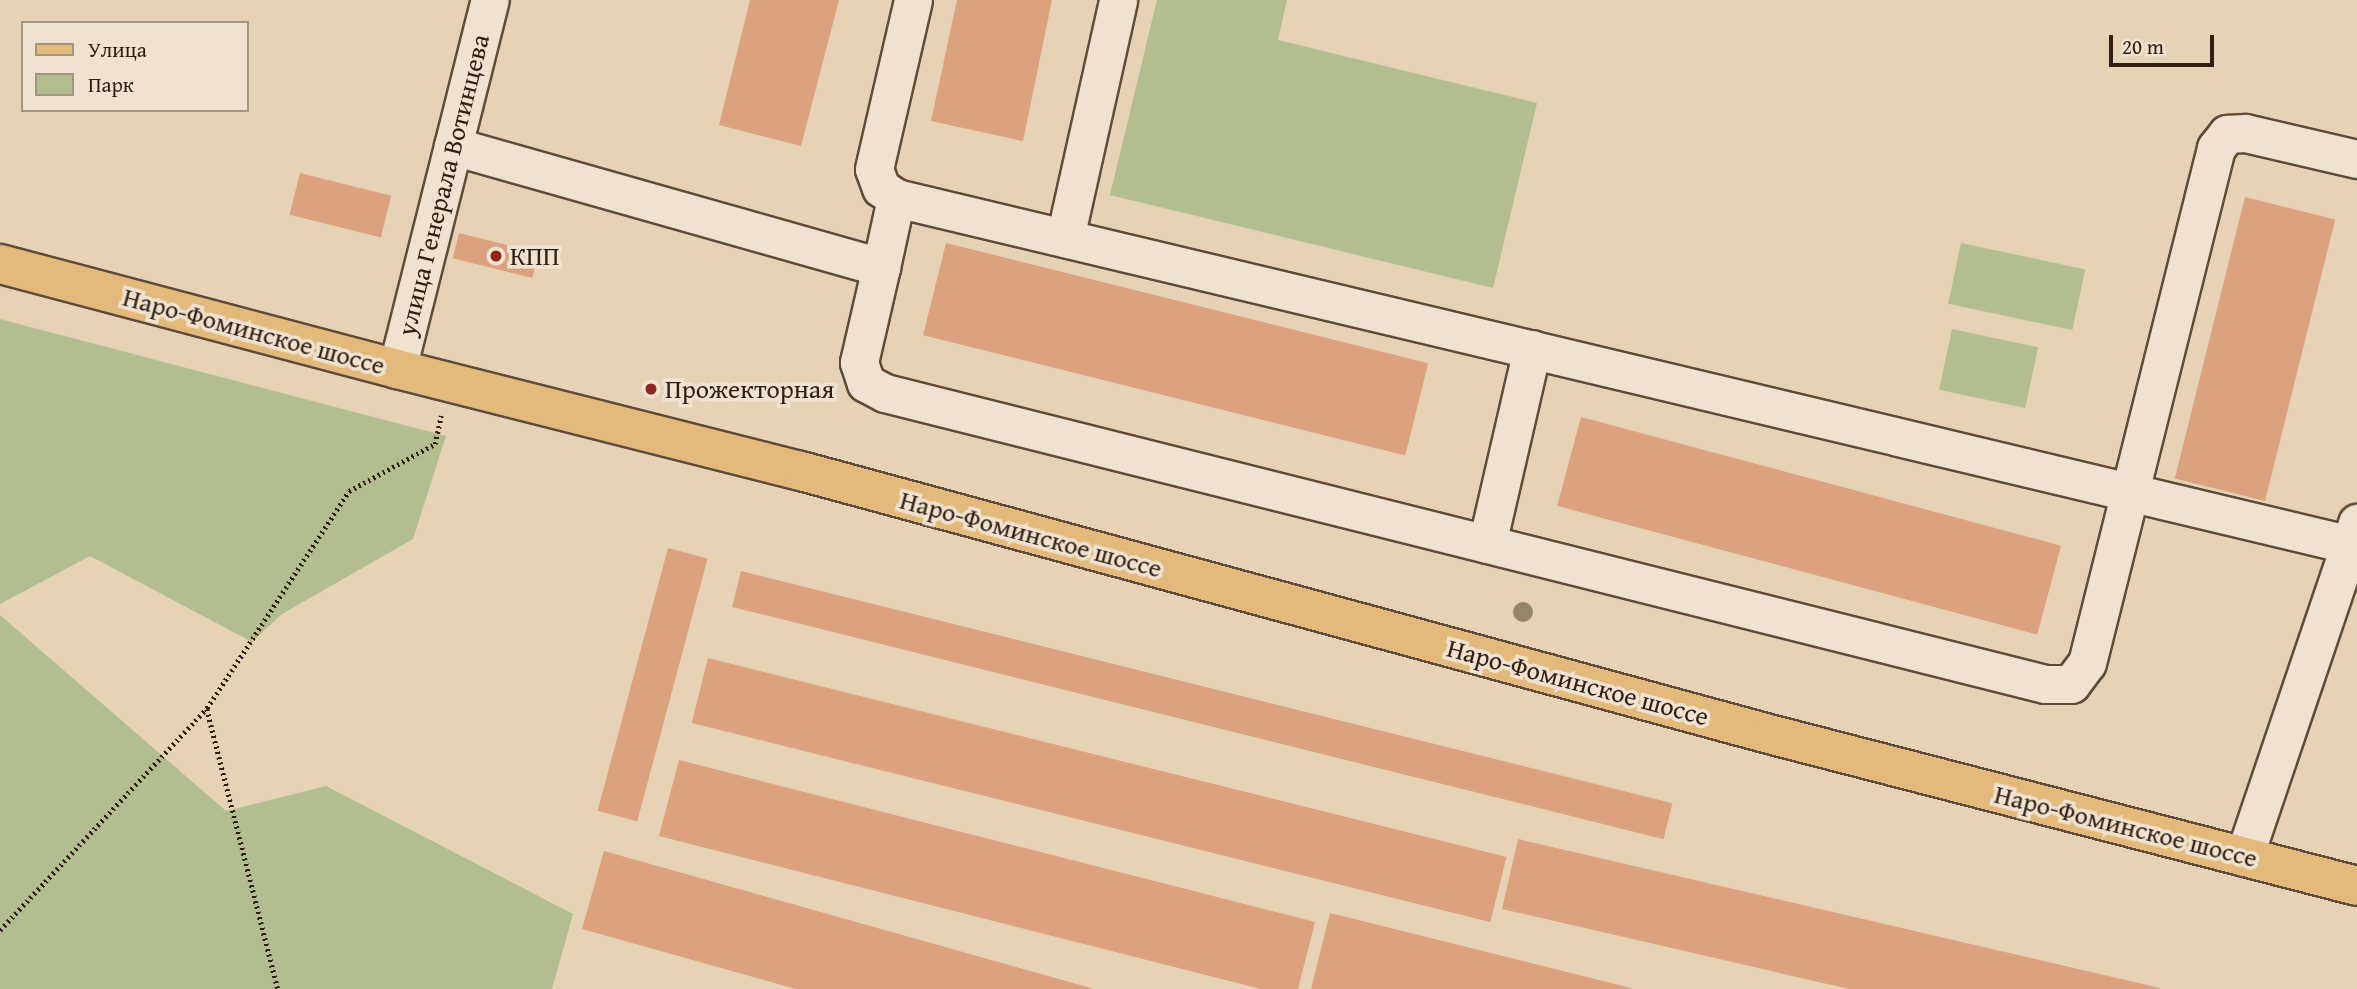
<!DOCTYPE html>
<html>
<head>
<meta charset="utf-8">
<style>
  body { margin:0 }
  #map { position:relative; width:2357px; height:989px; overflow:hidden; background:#e6d3b6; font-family:"Gentium Book Plus",serif }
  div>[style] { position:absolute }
  .green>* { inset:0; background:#b2bd90; transform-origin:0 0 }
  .building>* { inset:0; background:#dca17f; transform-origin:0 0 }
  .path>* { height:4.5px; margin-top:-2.25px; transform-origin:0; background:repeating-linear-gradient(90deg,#301e12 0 2px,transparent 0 5.5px) }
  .roads { filter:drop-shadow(2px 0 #5e4b3b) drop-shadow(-2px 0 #5e4b3b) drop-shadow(0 2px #5e4b3b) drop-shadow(0 -2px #5e4b3b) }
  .minor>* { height:37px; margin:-18.5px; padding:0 18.5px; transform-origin:18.5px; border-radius:18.5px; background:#efe2d0 }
  .major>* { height:38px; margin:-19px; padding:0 19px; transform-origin:19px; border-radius:19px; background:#e3ba7b }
  .trees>* { width:20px; height:20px; margin:-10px; border-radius:50%; background:#94856d }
  .dots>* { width:19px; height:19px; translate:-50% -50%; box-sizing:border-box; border:4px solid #efe2d0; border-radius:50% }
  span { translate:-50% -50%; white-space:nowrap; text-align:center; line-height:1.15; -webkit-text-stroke:7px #efe2d0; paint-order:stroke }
  .street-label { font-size:26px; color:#301e12 }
  .poi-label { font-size:26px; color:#301e12 }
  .left { translate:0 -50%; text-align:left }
  .legend { position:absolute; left:21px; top:21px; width:228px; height:91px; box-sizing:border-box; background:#efe2d0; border:2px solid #a39484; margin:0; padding:9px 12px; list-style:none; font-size:21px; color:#301e12 }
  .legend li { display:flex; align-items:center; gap:14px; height:35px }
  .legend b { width:35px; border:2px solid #a39484 }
  .scale { position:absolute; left:2109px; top:35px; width:105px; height:32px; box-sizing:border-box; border:4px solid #301e12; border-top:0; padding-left:9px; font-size:21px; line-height:24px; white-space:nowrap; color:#301e12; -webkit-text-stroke:5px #efe2d0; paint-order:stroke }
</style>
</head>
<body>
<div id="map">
  <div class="green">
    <div style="clip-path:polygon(1157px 0,1287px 0,1278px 40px,1537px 103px,1493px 288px,1110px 195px)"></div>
    <div style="left:1961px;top:243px;width:127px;height:62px;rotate:12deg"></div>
    <div style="clip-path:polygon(0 319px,446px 436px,413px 539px,282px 614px,252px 642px,90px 556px,0 604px)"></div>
    <div style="left:1952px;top:329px;width:88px;height:62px;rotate:12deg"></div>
    <div style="clip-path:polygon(0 615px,226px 811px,326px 786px,573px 914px,552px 989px,0 989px)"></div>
  </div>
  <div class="building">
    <div style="clip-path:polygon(750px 0,839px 0,801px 146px,719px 125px)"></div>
    <div style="clip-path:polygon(957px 0,1052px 0,1023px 141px,931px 121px)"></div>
    <div style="left:300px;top:173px;width:94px;height:43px;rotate:14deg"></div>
    <div style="left:2245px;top:197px;width:93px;height:290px;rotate:14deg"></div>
    <div style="left:459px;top:233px;width:82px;height:26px;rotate:14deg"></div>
    <div style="left:946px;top:243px;width:497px;height:95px;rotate:14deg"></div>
    <div style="left:1581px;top:417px;width:497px;height:92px;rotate:15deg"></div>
    <div style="left:668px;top:548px;width:41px;height:272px;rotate:15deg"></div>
    <div style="left:741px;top:571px;width:960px;height:37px;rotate:14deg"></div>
    <div style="left:708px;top:658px;width:823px;height:67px;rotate:14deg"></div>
    <div style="clip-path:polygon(679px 760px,1315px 922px,1298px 989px,1261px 989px,659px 836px)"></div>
    <div style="clip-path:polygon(1518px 839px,2160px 988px,2160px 989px,1849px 989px,1502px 909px)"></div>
    <div style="clip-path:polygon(604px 851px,1091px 988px,1091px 989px,796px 989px,582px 929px)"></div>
    <div style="clip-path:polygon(1330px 913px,1631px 988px,1631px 989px,1311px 989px)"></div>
  </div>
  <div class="path">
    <div style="left:207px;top:709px;width:289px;rotate:75.8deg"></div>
    <div style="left:0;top:930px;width:304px;rotate:-47deg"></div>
    <div style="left:207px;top:708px;width:259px;rotate:-56.8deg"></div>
    <div style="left:349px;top:491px;width:98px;rotate:-28.7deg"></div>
    <div style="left:435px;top:444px;width:29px;rotate:-78deg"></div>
  </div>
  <div class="roads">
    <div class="minor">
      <div style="left:453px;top:146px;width:445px;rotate:15.8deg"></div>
      <div style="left:881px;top:267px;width:98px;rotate:103deg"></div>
      <div style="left:859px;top:362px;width:22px;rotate:72deg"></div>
      <div style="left:866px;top:383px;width:21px;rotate:28deg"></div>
      <div style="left:885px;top:393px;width:1196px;rotate:14.08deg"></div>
      <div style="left:2045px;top:684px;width:26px"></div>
      <div style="left:2071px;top:684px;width:26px;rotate:-53deg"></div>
      <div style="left:2087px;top:663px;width:531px;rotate:-75.94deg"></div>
      <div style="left:2216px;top:148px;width:18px;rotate:-52deg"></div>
      <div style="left:2227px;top:134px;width:18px;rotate:-3deg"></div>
      <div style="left:2245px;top:133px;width:115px;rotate:13.1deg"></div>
      <div style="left:896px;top:198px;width:18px;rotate:-146deg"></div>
      <div style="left:881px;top:188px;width:20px;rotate:-110deg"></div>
      <div style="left:874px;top:169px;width:173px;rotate:-77deg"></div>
      <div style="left:1065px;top:238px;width:244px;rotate:-77.4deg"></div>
      <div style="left:881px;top:267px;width:71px;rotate:-77.7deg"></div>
      <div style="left:896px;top:198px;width:1496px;rotate:13.41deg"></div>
      <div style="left:397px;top:369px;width:381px;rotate:-75.9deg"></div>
      <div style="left:1487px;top:544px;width:200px;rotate:-77deg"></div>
      <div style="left:2244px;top:857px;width:353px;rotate:-71.3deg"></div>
    </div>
    <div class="major">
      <div style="left:0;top:264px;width:411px;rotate:14.8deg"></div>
      <div style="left:397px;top:369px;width:417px;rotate:14.2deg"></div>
      <div style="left:801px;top:471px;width:1003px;rotate:15.2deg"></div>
      <div style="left:1769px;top:734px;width:607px;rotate:14.49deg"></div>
    </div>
  </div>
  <div class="trees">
    <div style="left:1523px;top:612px"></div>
  </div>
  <div class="dots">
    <div style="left:496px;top:256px;background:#8f2418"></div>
    <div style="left:651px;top:389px;background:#8f2418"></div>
  </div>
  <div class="street-label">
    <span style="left:443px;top:185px;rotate:-76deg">улица Генерала Вотинцева</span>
    <span style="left:254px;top:331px;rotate:15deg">Наро-Фоминское шоссе</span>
    <span style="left:1031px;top:534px;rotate:15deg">Наро-Фоминское шоссе</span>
    <span style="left:1578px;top:682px;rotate:15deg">Наро-Фоминское шоссе</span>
    <span style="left:2126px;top:826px;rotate:14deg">Наро-Фоминское шоссе</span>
  </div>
  <div class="poi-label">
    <span class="left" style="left:510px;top:256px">КПП</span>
    <span class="left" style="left:665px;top:389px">Прожекторная</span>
  </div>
  <ul class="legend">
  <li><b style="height:9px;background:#e3ba7b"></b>Улица</li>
  <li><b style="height:19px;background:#b2bd90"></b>Парк</li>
  </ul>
  <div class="scale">20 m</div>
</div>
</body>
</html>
